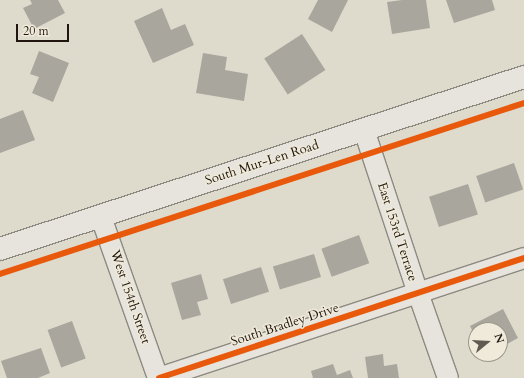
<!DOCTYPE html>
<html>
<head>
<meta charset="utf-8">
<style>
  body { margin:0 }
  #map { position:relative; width:524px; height:378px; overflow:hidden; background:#dedbcd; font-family:Cardo,serif }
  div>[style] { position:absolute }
  .building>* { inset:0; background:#a9a69d; transform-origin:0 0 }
  .roads { filter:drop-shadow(1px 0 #8d8a81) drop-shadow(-1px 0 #8d8a81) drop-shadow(0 1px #8d8a81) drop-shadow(0 -1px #8d8a81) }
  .street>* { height:20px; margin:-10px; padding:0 10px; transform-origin:10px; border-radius:10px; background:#e6e4dd }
  .secondary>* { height:22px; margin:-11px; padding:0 11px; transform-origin:11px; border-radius:11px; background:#e6e4dd }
  .cycleway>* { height:6px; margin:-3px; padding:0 3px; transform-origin:3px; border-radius:3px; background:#e8590c }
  span { translate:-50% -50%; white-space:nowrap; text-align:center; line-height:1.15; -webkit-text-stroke:3px #efead9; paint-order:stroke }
  .street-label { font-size:13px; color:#1f150e }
  .north { position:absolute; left:468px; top:322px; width:40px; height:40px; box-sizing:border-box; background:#efead9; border:1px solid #9c9588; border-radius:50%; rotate:72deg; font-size:11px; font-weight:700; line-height:16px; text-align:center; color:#1f150e }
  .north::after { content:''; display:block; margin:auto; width:14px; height:18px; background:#625a51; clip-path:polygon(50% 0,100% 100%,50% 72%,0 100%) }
  .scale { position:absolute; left:16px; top:24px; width:53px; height:18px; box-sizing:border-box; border:2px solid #1f150e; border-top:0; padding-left:5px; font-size:12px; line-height:14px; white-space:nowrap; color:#1f150e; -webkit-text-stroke:3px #efead9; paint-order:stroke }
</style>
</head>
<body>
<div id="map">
  <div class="building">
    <div style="clip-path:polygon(30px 0,58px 0,65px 13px,34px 29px,23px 8px,32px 4px)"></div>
    <div style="clip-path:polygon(318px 0,348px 0,332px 32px,308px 19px)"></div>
    <div style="clip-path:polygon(402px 0,426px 0,430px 28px,392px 34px,387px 2px)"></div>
    <div style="clip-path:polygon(446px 0,492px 0,495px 10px,454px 23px)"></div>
    <div style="clip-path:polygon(162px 8px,171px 30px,185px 24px,194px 45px,153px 63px,134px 21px)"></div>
    <div style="left:302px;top:34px;width:43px;height:45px;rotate:57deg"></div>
    <div style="clip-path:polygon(39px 51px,69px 63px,53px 102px,32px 93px,39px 77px,30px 74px)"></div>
    <div style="clip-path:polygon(203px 53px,227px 57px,225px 70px,248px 74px,244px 101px,196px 93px)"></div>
    <div style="clip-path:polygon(23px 110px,35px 140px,0 153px,0 119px)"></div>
    <div style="left:514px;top:163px;width:28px;height:40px;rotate:71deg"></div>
    <div style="left:468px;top:184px;width:32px;height:41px;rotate:72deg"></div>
    <div style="left:359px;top:235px;width:30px;height:40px;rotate:70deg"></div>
    <div style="left:314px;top:254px;width:24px;height:43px;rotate:73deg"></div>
    <div style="left:261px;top:267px;width:26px;height:40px;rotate:72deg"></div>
    <div style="clip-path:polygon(201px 274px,208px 299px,197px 302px,201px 315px,182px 320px,171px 283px)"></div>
    <div style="clip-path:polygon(503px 309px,518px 338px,500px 348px,500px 330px,476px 330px,476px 338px,470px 326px)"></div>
    <div style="left:72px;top:321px;width:40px;height:26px;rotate:70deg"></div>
    <div style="clip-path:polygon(41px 348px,50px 373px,38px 378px,7px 378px,1px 361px)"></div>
    <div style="clip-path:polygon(383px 354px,384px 366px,397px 364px,399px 378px,368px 378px,365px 357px)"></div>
    <div style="clip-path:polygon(333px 364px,337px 375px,350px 370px,353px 378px,313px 378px,311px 371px)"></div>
  </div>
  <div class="roads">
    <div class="street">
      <div style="left:364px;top:130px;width:172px;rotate:71.7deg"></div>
      <div style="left:418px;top:293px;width:90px;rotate:70.6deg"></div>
      <div style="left:101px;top:217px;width:171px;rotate:70.5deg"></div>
      <div style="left:159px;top:378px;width:384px;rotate:-18.2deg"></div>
    </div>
    <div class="secondary">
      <div style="left:0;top:249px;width:552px;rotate:-18.17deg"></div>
    </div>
  </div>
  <div class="cycleway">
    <div style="left:0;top:274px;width:551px;rotate:-18.07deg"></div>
    <div style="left:159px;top:378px;width:384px;rotate:-18.2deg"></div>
  </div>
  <div class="street-label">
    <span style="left:262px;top:163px;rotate:-18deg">South Mur-Len Road</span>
    <span style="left:397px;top:232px;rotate:72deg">East 153rd Terrace</span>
    <span style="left:130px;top:297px;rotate:71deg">West 154th Street</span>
    <span style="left:285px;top:325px;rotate:-18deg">South Bradley Drive</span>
  </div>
  <div class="north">N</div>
  <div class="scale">20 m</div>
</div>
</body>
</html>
